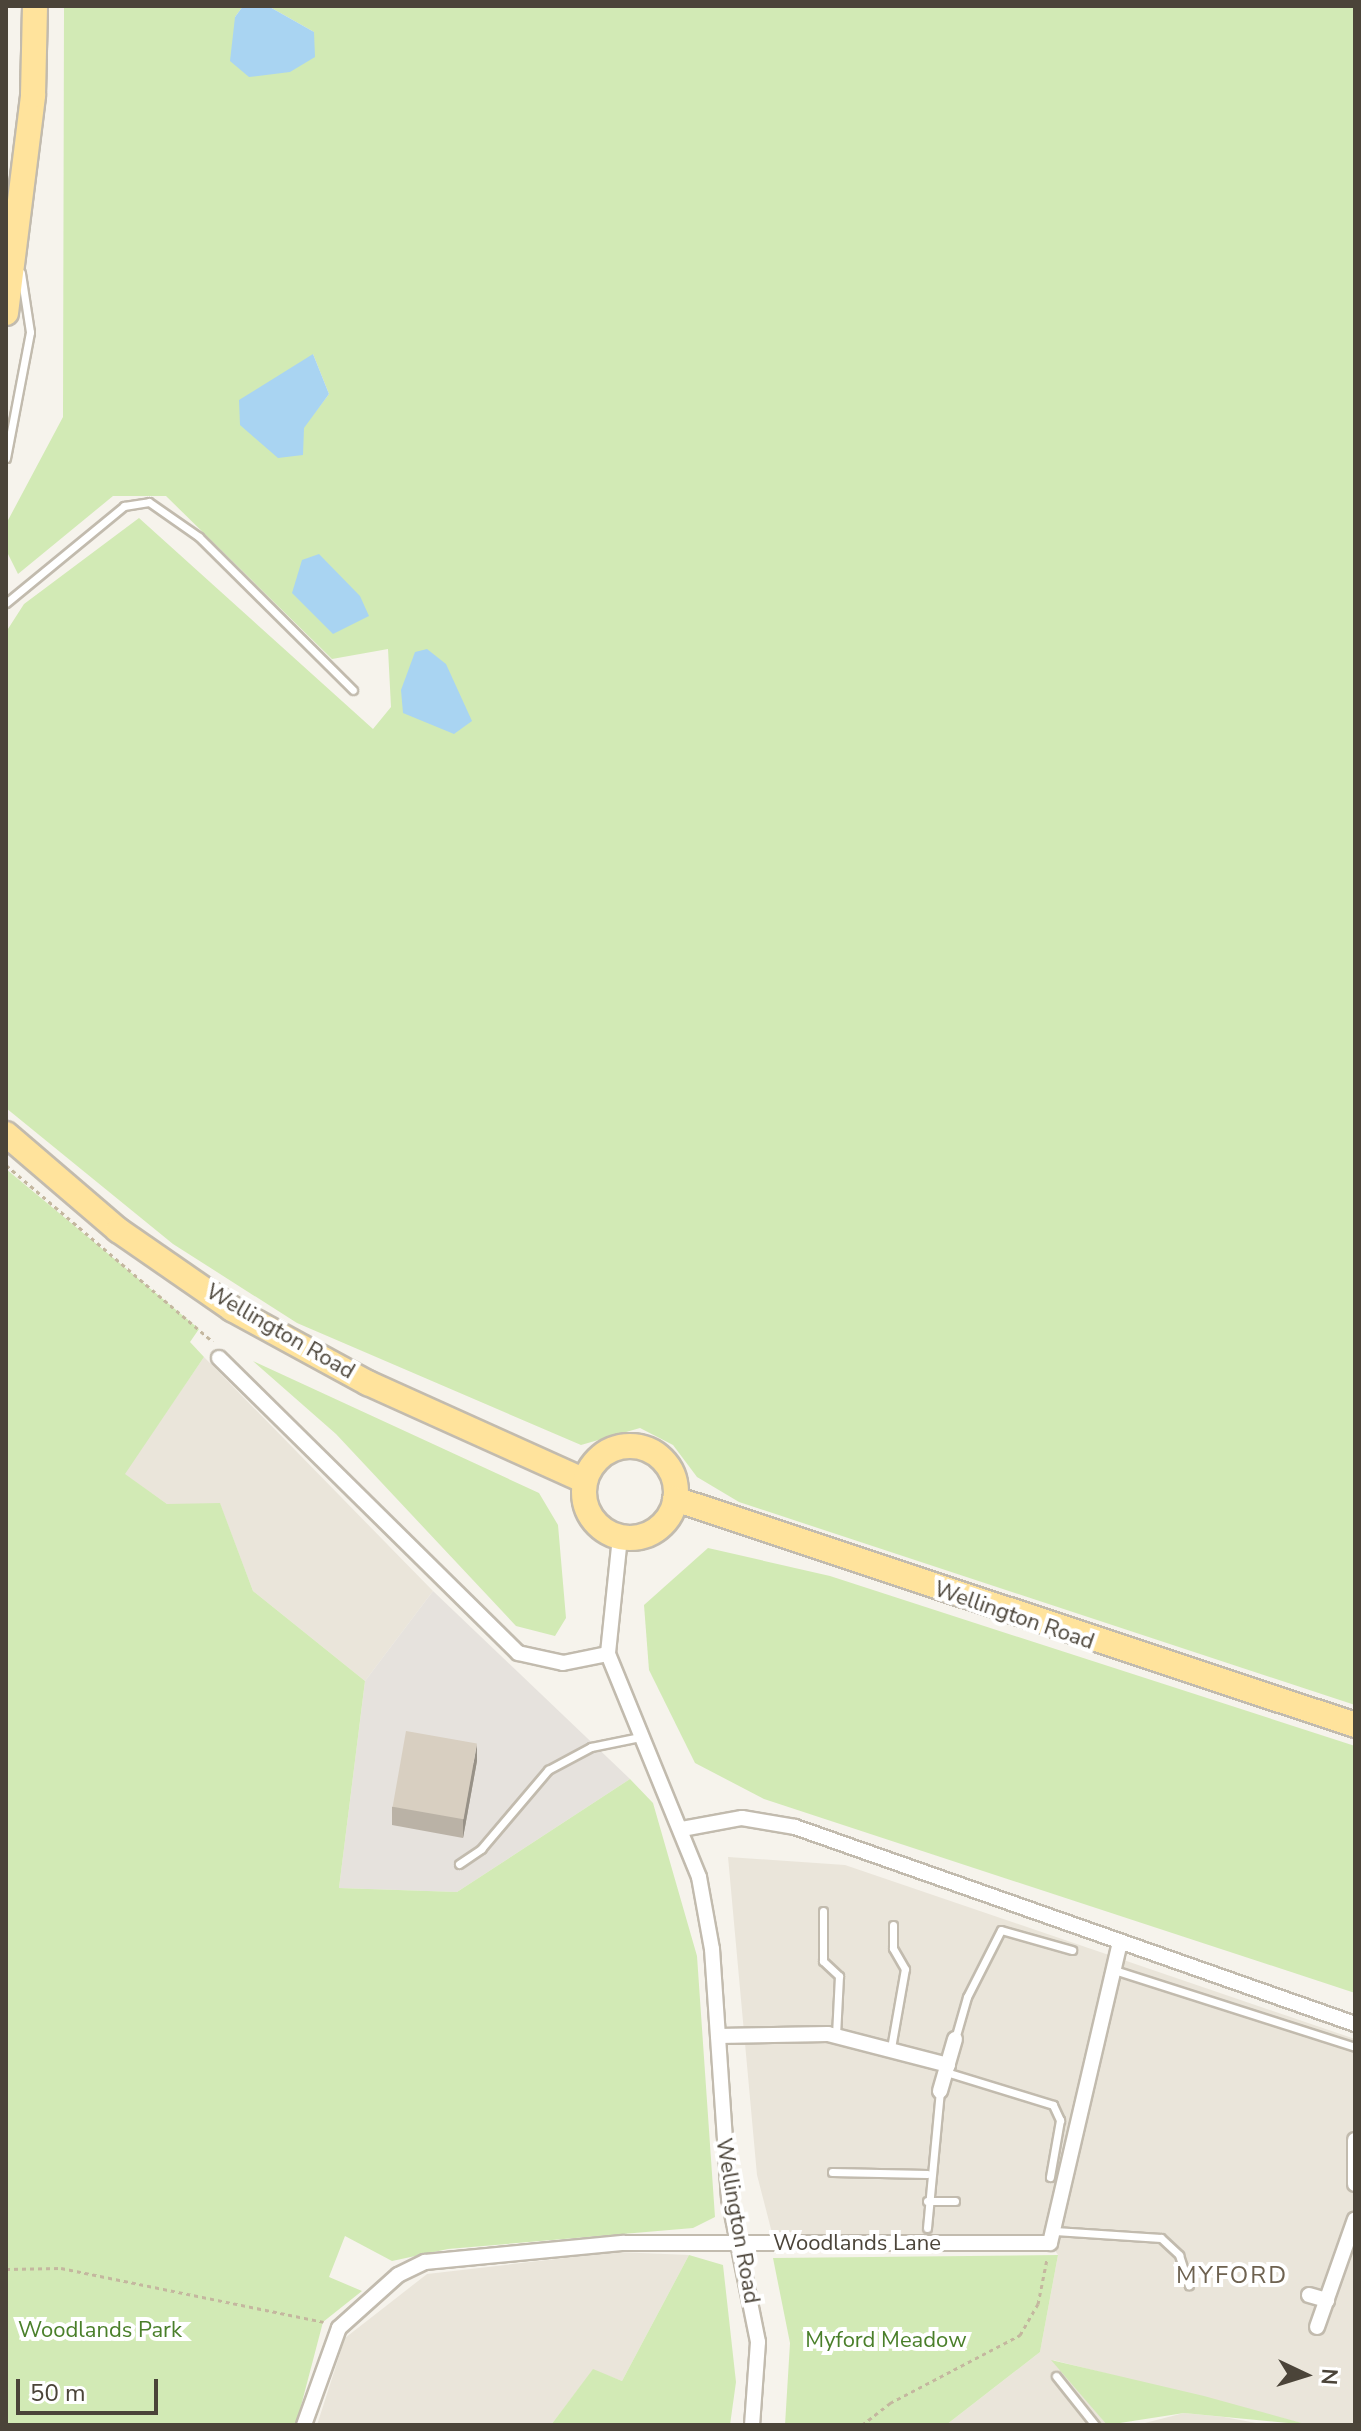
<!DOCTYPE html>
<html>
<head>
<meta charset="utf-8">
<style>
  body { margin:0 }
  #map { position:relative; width:1361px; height:2431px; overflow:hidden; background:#f6f3ec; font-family:"Nunito Sans",sans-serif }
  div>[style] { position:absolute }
  .residential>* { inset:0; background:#eae5da }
  .industrial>* { inset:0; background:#e6e2dd }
  .green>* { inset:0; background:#d2eab5 }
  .water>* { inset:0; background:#a9d4f2 }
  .path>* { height:3px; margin-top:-1.5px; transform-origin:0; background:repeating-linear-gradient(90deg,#c4b79f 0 4px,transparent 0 8px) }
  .roads { filter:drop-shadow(2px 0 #c2bbae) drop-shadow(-2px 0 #c2bbae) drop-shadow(0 2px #c2bbae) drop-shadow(0 -2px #c2bbae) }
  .lane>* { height:7px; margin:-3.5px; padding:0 3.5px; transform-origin:3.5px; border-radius:3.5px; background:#fff }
  .street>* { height:14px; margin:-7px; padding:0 7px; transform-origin:7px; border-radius:7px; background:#fff }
  .primary>* { height:24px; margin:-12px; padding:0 12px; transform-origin:12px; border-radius:12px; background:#ffe39c }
  .primary>.ring { margin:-12px; padding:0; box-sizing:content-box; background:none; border:24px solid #ffe39c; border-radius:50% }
  .wall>* { inset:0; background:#bab2a6 }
  .shaded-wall>* { inset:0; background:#979187 }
  .building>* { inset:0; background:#d8cfc1; transform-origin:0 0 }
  span { translate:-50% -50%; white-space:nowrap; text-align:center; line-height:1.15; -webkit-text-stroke:8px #fff; paint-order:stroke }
  .street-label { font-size:22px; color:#4b4439 }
  .park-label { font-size:22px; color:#4a7f2a }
  .neighbourhood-label { font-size:24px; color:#6e6250; letter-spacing:2px }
  .frame { position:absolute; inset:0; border:8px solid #4b4439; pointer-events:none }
  .north { position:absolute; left:1265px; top:2335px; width:80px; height:80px; -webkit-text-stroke:6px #fff; paint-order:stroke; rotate:94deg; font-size:22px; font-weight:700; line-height:32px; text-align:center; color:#4b4439 }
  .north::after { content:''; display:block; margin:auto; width:28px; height:36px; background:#4b4439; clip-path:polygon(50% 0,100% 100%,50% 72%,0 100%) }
  .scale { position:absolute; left:16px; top:2379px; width:142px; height:36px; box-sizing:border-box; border:4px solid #4b4439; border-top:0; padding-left:10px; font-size:24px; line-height:28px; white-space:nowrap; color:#4b4439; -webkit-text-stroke:6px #fff; paint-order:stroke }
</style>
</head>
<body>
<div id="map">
  <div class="residential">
    <div style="clip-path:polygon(204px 1357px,433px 1591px,365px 1681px,253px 1591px,220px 1504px,167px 1504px,124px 1474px)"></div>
    <div style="clip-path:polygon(728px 1857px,845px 1865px,1355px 2039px,1355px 2425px,1309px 2425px,1053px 2360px,1107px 2425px,946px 2425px,1040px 2352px,1058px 2255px,1050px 2243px,1028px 2240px,772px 2233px,757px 2175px)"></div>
    <div style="clip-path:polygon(617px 2252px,689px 2255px,622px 2381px,593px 2370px,551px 2425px,317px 2425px,345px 2338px,427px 2274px)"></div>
    <div style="clip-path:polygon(1184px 2413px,1224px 2417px,1267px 2425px,1137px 2425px)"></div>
  </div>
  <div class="industrial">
    <div style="clip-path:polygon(433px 1591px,630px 1779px,457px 1892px,339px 1888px,365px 1681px)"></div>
  </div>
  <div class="green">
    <div style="clip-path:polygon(evenodd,64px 6px,243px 6px,235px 17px,314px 32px,268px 6px,1355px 6px,1355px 1705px,739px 1502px,697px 1477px,673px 1445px,640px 1428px,581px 1445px,297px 1323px,173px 1244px,6px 1108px,6px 632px,24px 604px,139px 518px,373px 729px,391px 707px,388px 649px,332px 659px,166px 496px,113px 496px,18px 574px,6px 550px,6px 524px,63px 417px,64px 6px,313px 354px,329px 394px,303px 428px,313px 354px)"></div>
    <div style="clip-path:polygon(6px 1169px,199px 1329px,190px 1342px,204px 1357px,125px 1474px,167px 1504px,220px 1503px,253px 1591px,365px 1681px,339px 1888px,457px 1892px,630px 1779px,653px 1803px,697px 1956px,715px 2217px,693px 2228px,448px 2249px,392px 2261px,345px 2236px,329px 2277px,362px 2291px,323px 2322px,296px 2425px,6px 2425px)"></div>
    <div style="clip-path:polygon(253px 1361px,539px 1493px,558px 1525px,566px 1618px,555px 1636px,516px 1626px,336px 1434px)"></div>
    <div style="clip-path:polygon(708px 1548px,830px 1576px,1355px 1746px,1355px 1993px,764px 1799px,695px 1763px,649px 1670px,644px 1605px)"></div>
    <div style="clip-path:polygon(689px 2255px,723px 2265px,736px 2382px,730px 2425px,551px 2425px,593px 2369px,622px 2381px)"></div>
    <div style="clip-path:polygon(1058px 2255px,1040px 2352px,946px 2425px,785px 2425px,790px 2343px,773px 2258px)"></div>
    <div style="clip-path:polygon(1051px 2360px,1204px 2396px,1309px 2425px,1184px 2413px,1107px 2425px)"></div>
  </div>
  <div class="water">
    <div style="clip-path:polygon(243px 6px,268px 6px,314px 32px,315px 57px,290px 72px,249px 77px,230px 61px,235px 17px)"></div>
    <div style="clip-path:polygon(313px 354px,329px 394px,304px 428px,303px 455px,278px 458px,240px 425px,239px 400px)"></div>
    <div style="clip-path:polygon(319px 554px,360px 596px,369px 616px,333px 634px,292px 593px,302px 560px)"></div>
    <div style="clip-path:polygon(427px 649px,446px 664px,472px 721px,454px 734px,403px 713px,401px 690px,415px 652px)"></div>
  </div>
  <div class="path">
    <div style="left:6px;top:1165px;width:272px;rotate:40.5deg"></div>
    <div style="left:6px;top:2269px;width:55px;rotate:-1deg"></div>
    <div style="left:61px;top:2268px;width:268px;rotate:11.6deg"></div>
    <div style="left:862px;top:2425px;width:36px;rotate:-38deg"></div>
    <div style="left:890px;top:2403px;width:147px;rotate:-27.6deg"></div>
    <div style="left:1020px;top:2335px;width:36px;rotate:-60deg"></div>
    <div style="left:1038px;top:2304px;width:46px;rotate:-78.7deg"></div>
  </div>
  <div class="roads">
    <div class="lane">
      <div style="left:6px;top:458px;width:128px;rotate:-79.2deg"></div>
      <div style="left:30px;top:332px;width:60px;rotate:-98.7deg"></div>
      <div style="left:6px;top:603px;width:153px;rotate:-39.4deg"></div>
      <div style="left:124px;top:506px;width:25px;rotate:-9deg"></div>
      <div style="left:149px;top:502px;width:61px;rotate:35deg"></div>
      <div style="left:199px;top:537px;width:217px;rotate:44.8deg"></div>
      <div style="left:459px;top:1864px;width:27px;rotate:-34deg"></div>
      <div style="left:481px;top:1849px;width:104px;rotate:-49.7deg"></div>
      <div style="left:548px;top:1770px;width:49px;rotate:-28.1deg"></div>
      <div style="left:591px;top:1747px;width:50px;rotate:-11.5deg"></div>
      <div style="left:823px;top:1911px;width:50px;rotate:90deg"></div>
      <div style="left:823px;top:1961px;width:22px;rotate:43deg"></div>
      <div style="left:839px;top:1976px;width:59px;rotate:92.9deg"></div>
      <div style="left:1114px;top:1970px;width:253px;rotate:17.7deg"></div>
      <div style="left:955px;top:2039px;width:44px;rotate:-74.1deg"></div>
      <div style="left:967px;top:1997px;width:75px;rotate:-63.1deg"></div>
      <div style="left:1001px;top:1930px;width:74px;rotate:15.7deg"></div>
      <div style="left:891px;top:2048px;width:80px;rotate:-80deg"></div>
      <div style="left:905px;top:1969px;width:24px;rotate:-120deg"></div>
      <div style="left:893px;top:1948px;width:23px;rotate:-90deg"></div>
      <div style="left:946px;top:2072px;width:112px;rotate:17.1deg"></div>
      <div style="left:1053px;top:2105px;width:17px;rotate:65deg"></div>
      <div style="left:1060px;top:2120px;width:58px;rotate:100deg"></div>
      <div style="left:832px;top:2172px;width:95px;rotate:1.2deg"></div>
      <div style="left:927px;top:2201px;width:28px"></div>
      <div style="left:927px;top:2228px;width:138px;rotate:-84.6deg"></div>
      <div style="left:1055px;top:2231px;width:106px;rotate:3.8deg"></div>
      <div style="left:1161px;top:2238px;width:25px;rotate:43deg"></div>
      <div style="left:1179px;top:2255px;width:32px;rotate:72deg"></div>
      <div style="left:1056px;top:2376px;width:63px;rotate:51.5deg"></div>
    </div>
    <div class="street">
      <div style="left:219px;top:1358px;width:420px;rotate:44.6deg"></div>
      <div style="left:518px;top:1653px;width:46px;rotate:12.5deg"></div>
      <div style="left:563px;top:1663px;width:46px;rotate:-11.3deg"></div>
      <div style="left:620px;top:1537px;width:118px;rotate:95.9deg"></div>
      <div style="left:608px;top:1654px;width:241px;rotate:67.8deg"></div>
      <div style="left:699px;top:1877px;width:73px;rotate:79.8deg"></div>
      <div style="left:712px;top:1949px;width:250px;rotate:86.1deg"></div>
      <div style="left:729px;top:2198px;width:147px;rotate:78.6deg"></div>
      <div style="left:758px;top:2342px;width:83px;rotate:94.1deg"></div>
      <div style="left:682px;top:1829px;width:61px;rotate:-10.4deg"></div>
      <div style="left:742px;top:1818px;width:54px;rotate:9.6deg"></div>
      <div style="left:795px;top:1827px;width:594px;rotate:19.38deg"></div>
      <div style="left:718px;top:2036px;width:110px;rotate:-1deg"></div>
      <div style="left:828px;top:2034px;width:124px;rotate:14.5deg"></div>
      <div style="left:940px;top:2091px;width:54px;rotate:-73.9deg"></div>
      <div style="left:1355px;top:2140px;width:44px;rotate:90deg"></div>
      <div style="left:1309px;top:2295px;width:19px;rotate:16deg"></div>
      <div style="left:1317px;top:2327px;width:114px;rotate:-70.6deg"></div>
      <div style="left:304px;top:2425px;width:103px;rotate:-70.2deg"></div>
      <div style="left:339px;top:2328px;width:79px;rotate:-41.9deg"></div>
      <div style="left:398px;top:2275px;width:30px;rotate:-26deg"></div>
      <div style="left:425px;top:2262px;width:200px;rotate:-5.5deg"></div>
      <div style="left:624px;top:2243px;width:426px"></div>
      <div style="left:1050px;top:2243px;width:308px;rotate:-76.9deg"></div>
    </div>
    <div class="primary">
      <div style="left:6px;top:313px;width:220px;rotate:-82.9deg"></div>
      <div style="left:33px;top:95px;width:89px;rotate:-88.7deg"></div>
      <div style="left:6px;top:1134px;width:148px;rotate:40.6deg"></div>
      <div style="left:118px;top:1230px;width:139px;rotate:34.7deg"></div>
      <div style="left:232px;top:1309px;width:155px;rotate:28.6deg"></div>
      <div style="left:368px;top:1383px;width:238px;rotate:24.3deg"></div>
      <div class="ring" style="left:584px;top:1446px;width:68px;height:68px"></div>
      <div style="left:675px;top:1499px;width:717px;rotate:18.38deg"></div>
    </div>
  </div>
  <div class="wall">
    <div style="clip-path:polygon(477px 1761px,463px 1838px,392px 1825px,392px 1807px)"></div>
  </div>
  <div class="shaded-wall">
    <div style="clip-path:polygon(477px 1744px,477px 1761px,463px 1838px,463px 1820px)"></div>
  </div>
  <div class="building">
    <div style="left:406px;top:1731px;width:72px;height:77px;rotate:10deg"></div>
  </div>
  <div class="street-label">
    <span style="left:280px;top:1332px;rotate:30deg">Wellington Road</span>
    <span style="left:1014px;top:1616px;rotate:19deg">Wellington Road</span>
    <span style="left:737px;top:2221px;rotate:80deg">Wellington Road</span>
    <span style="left:857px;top:2244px">Woodlands Lane</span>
  </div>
  <div class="park-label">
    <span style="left:100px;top:2331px">Woodlands Park</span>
    <span style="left:886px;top:2341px">Myford Meadow</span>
  </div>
  <div class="neighbourhood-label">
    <span style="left:1232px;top:2276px">MYFORD</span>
  </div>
  <div class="frame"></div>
  <div class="north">N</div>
  <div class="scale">50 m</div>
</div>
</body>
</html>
